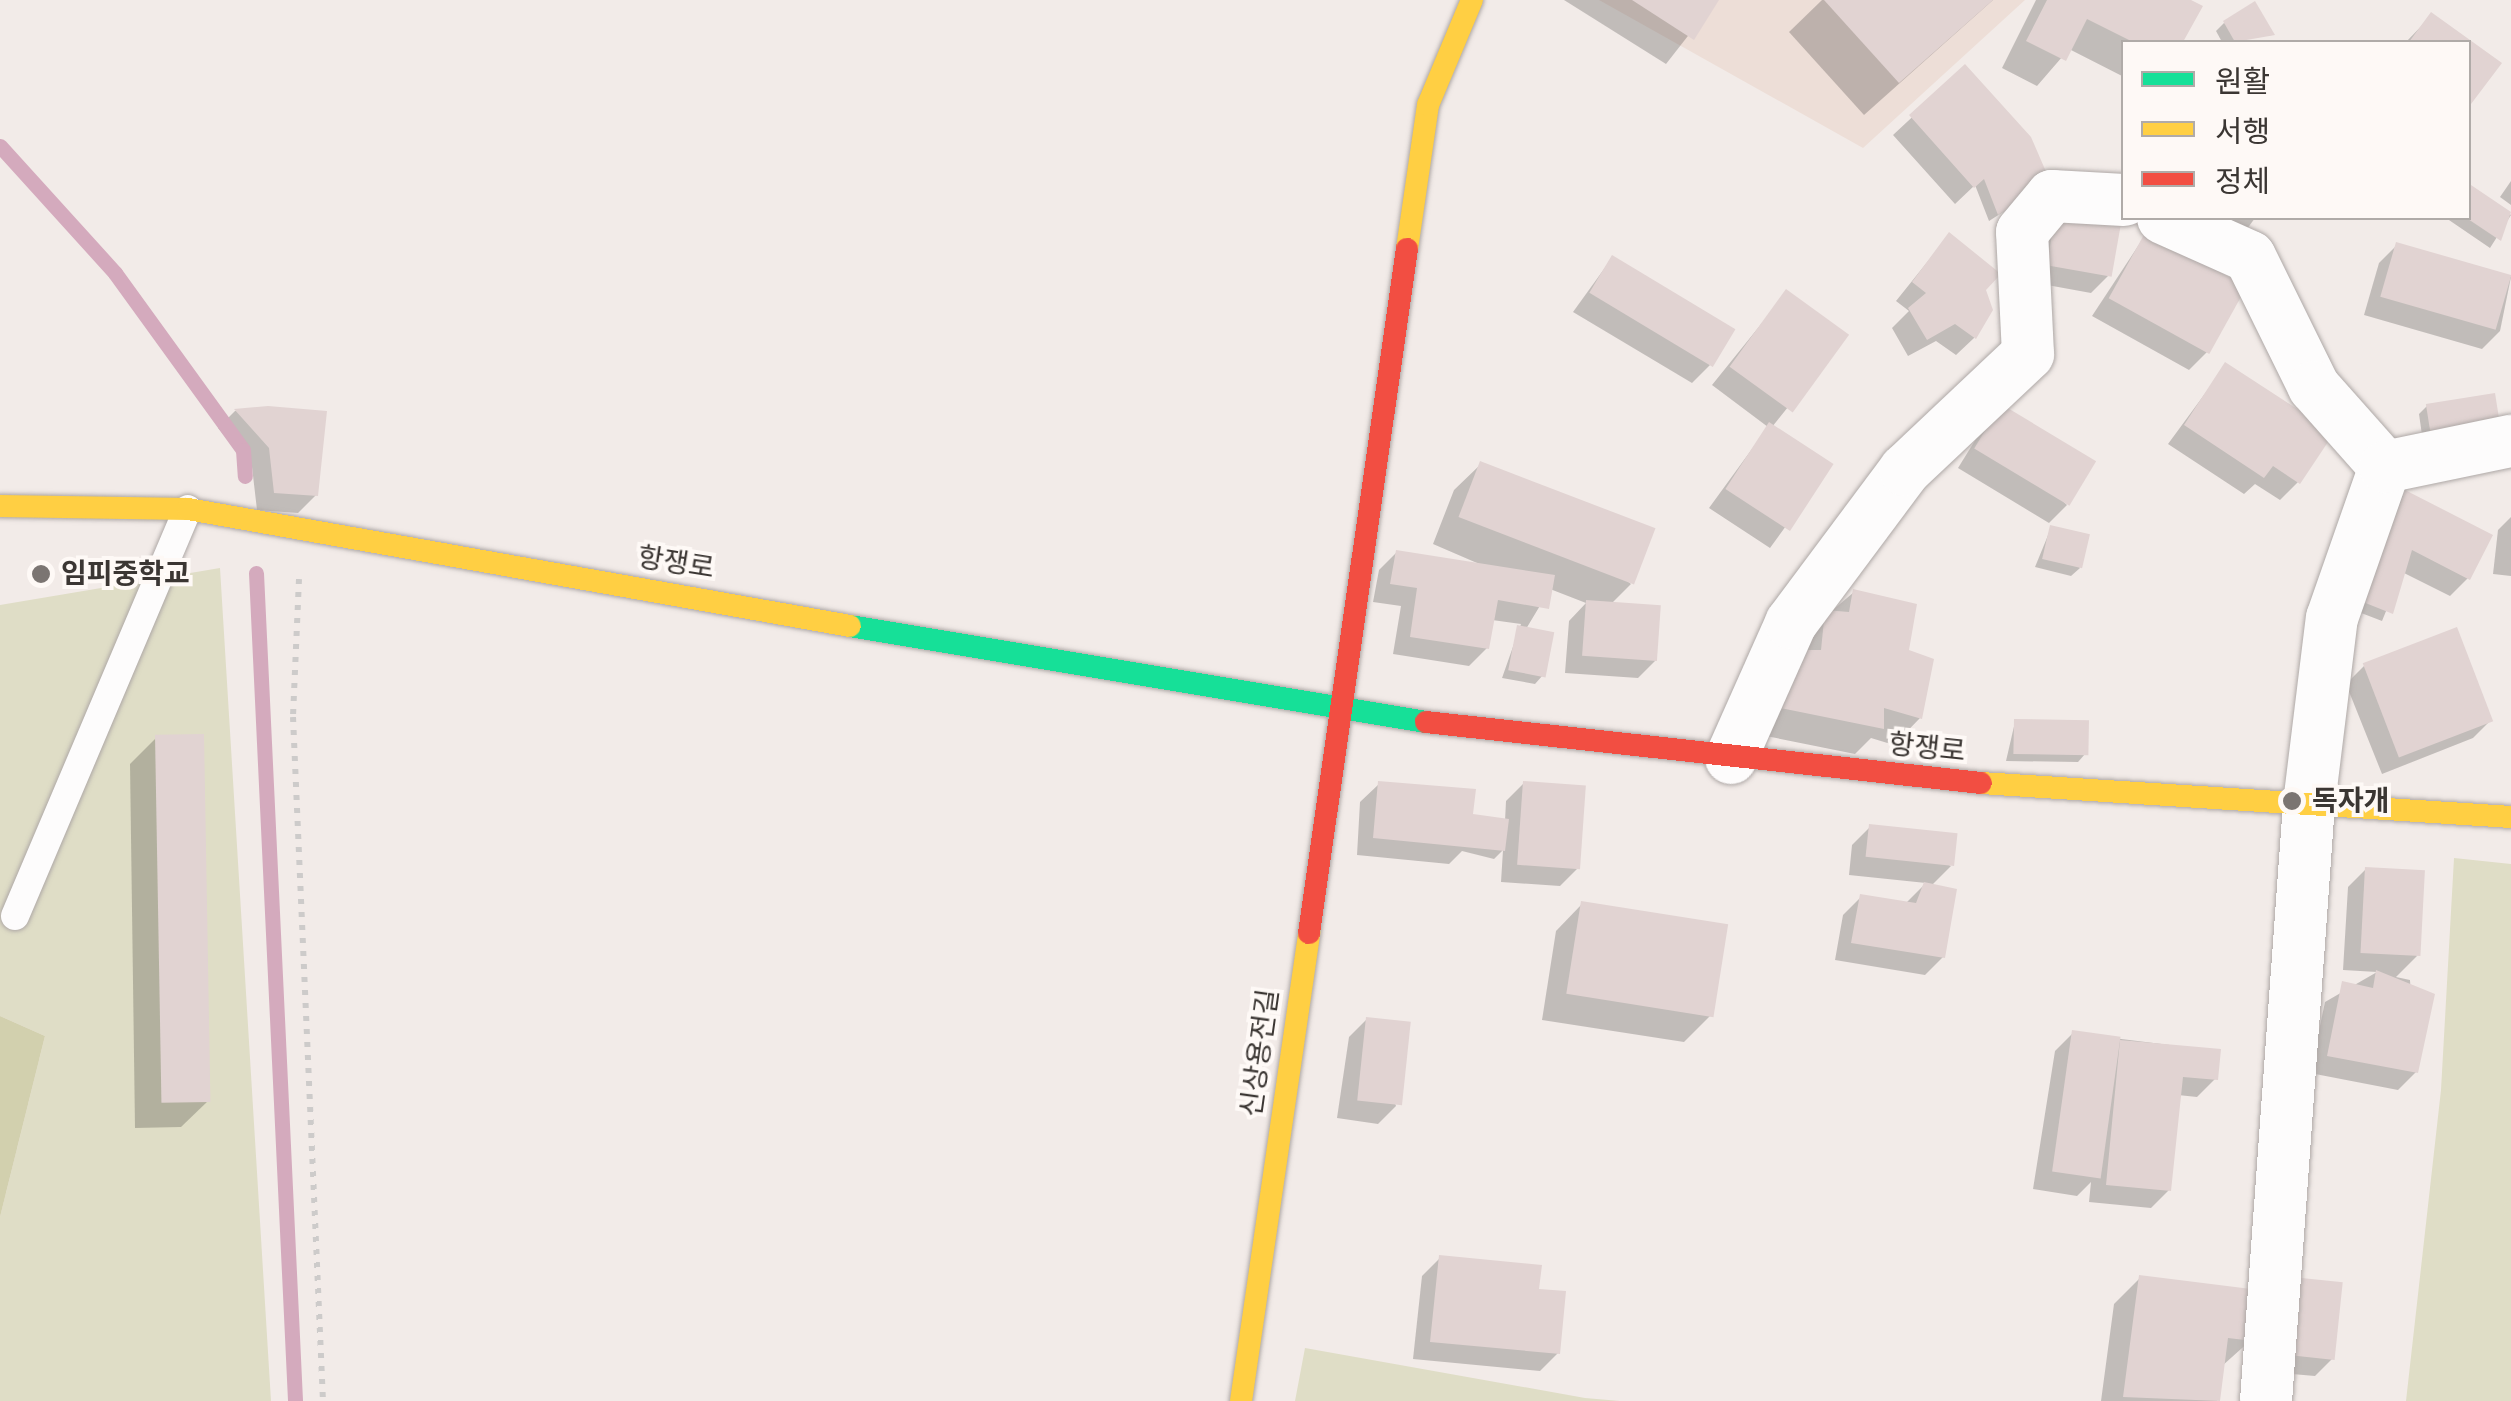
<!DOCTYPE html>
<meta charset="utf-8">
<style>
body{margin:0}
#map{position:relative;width:2511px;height:1401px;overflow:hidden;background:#f2ebe8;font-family:Raleway,"Noto Sans KR",sans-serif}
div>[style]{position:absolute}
.built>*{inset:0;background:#edded7}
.green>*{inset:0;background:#dfddc6}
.forest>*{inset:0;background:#d2d0ae}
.shadow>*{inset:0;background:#0003}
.stream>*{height:15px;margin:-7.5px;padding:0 7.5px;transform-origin:7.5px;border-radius:7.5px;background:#d4aabd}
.building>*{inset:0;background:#e1d3d2;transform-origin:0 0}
.path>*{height:6px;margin-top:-3px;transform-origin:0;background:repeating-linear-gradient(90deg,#cdcbca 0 5px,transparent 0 13px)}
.roads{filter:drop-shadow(0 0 2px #aea8a6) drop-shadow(0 0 2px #aea8a6)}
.lane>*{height:28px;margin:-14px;padding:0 14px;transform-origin:14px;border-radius:14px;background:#fdfcfc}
.street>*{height:52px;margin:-26px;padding:0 26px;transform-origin:26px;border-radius:26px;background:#fdfcfc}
.fast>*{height:22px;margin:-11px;padding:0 11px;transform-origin:11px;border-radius:11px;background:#16e098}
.slow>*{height:22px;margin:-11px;padding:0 11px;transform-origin:11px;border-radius:11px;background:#ffcf43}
.jam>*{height:22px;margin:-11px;padding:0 11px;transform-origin:11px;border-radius:11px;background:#f24e42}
.dots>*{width:28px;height:28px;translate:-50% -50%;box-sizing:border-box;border:5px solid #fef9f6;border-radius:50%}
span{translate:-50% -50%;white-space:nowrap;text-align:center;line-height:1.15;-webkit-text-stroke:8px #fef9f6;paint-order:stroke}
.street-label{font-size:28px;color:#3b3633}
.poi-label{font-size:28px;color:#3b3633;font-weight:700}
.left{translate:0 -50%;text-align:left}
.legend{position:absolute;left:2121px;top:40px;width:350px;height:180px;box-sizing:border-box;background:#fef9f6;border:2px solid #b0aba8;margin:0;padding:12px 18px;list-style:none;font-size:30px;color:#3b3633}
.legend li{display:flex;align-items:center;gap:20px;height:50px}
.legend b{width:50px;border:2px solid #b0aba8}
</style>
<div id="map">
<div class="built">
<div style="clip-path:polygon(1599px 0,2025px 0,1863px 148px)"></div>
</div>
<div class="green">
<div style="clip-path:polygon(220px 568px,271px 1401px,0 1401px,0 1217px,45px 1036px,0 1016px,0 605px)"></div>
<div style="clip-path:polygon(2454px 858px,2511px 864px,2511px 1401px,2406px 1401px,2441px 1090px)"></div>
<div style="clip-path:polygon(1305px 1348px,1585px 1398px,1620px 1401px,1295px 1401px)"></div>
</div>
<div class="forest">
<div style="clip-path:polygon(0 1016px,45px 1036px,0 1217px)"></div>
</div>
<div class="shadow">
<div style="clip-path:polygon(1564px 0,1716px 0,1666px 64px)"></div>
<div style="clip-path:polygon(1822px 0,1993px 0,1864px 115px,1789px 32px)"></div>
<div style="clip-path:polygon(2036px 0,2186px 0,2199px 7px,2181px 42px,2124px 42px,2124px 77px,2069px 49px,2037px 86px,2002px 68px)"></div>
<div style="clip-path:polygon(2431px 16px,2498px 63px,2468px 42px,2406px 42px)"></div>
<div style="clip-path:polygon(2224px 23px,2272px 35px,2222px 42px,2216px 31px)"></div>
<div style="clip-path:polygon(1965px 68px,2039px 189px,1989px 221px,1975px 185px,1955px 204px,1893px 135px)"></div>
<div style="clip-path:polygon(2511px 181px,2511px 205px,2500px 197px)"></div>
<div style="clip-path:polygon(2468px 186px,2511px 215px,2490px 248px,2446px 218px,2468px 218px)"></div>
<div style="clip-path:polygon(2057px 214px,2109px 275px,2091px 293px,2030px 282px)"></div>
<div style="clip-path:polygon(2191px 218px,2255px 218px,2247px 229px)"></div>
<div style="clip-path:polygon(2146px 234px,2207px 352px,2189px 370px,2092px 316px)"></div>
<div style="clip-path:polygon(1949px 235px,1983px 289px,1974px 338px,1956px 355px,1936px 341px,1908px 356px,1892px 328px,1909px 311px,1896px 301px)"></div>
<div style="clip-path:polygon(2397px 245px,2511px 277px,2500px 331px,2482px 349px,2364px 315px,2379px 263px)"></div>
<div style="clip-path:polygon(1612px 258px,1710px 365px,1692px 383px,1573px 312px)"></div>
<div style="clip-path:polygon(1787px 292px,1845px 336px,1772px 427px,1830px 465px,1770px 548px,1709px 508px,1768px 427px,1712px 385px)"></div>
<div style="clip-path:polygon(2226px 365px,2298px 482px,2280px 500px,2255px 484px,2244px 494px,2168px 444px)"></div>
<div style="clip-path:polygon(2493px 396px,2424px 449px,2419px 414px,2427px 406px)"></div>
<div style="clip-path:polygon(235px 411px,325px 413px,316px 495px,298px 513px,257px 510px,252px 467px,218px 428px)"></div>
<div style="clip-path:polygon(1984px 426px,2067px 505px,2049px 523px,1958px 468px)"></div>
<div style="clip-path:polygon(1481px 464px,1631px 584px,1611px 604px,1656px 660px,1638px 678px,1565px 673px,1569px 621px,1586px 603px,1550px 589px,1526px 629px,1543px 675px,1535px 684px,1502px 678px,1521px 624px,1492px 620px,1487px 648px,1469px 666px,1393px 654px,1401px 606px,1373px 602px,1379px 570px,1397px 552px,1484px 566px,1433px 544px,1454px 490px)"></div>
<div style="clip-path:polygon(2405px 493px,2468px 578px,2450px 596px,2402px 572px,2382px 621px,2356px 611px,2388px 511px)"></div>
<div style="clip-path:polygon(2511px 517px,2511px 576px,2493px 574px,2498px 530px)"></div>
<div style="clip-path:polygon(2051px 528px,2080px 568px,2071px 576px,2035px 567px)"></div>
<div style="clip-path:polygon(1854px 592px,1907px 652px,1920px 718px,1894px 745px,1871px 738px,1855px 754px,1751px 733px,1799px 639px)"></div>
<div style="clip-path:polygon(2364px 666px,2491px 720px,2473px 738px,2382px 774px,2346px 684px)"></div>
<div style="clip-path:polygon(2015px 722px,2086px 753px,2078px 762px,2006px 761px)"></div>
<div style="clip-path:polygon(156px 738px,208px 1101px,181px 1127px,135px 1128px,130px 764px)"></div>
<div style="clip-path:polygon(1524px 783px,1578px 868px,1560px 886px,1501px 882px,1503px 850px,1494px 859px,1462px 851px,1449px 864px,1357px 855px,1360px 802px,1379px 784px,1469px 822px,1505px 821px,1506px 801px)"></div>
<div style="clip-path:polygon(1870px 827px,1951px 866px,1931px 886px,1943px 957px,1925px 975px,1835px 960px,1843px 915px,1861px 897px,1905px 904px,1926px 883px,1849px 875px,1852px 845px)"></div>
<div style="clip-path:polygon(2366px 869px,2417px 956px,2396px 977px,2410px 980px,2416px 1072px,2398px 1090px,2310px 1073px,2325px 1002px,2377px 972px,2343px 970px,2348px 887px)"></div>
<div style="clip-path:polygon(1582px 904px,1711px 1015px,1684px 1042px,1542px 1020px,1556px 931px)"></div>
<div style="clip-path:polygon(1367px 1019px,1396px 1106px,1378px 1124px,1337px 1118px,1349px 1037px)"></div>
<div style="clip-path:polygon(2073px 1033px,2218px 1051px,2215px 1079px,2197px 1097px,2178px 1095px,2169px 1190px,2151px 1208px,2089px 1202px,2091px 1182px,2077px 1196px,2033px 1189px,2055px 1051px)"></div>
<div style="clip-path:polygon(1440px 1258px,1536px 1292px,1558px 1353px,1540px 1371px,1413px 1359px,1422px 1276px)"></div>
<div style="clip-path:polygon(2140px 1278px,2251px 1340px,2222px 1366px,2217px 1401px,2101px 1401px,2114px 1304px)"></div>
<div style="clip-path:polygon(2275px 1297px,2333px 1358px,2315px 1376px,2268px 1372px)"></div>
</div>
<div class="stream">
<div style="left:0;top:146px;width:171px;rotate:47.8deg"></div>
<div style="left:115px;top:273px;width:218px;rotate:54.1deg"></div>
<div style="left:243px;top:450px;width:26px;rotate:86deg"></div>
<div style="left:256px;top:573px;width:829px;rotate:87.3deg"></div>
</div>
<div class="building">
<div style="clip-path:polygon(1632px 0,1719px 0,1694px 40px)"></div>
<div style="clip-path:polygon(1824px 0,1993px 0,1899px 83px)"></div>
<div style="clip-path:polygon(2047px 0,2191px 0,2203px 6px,2183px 42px,2133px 42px,2087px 19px,2066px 61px,2026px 41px)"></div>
<div style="clip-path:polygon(2255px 1px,2275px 35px,2235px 42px,2223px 21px)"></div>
<div style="clip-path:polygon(2431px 12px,2502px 63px,2468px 108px,2468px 42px,2409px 42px)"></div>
<div style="clip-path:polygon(1965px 64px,2031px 137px,2050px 181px,1998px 215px,1984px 179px,1974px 188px,1909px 115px)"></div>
<div style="clip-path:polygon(2468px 183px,2511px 212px,2501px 241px,2468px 219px)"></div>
<div style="left:2056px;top:212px;width:66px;height:54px;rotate:10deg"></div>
<div style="left:2146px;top:231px;width:115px;height:77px;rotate:29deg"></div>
<div style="clip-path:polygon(1949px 232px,2001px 274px,1986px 290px,1993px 310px,1976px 339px,1955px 324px,1927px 340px,1908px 308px,1926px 293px,1912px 282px)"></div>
<div style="left:2396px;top:242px;width:120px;height:57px;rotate:16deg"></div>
<div style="left:1612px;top:255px;width:144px;height:44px;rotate:31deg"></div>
<div style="left:1786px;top:289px;width:78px;height:96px;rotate:36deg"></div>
<div style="clip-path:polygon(2225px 362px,2334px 433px,2300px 484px,2273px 466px,2264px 478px,2184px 425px)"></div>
<div style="left:2495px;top:393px;width:38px;height:70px;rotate:81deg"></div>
<div style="left:2001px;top:404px;width:111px;height:52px;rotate:31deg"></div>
<div style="clip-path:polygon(268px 406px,327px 411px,318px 496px,274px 493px,269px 448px,234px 409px)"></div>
<div style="left:1769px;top:422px;width:77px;height:80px;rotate:33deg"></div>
<div style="left:1480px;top:461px;width:188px;height:60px;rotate:21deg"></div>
<div style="clip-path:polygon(2405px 490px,2493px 535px,2470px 580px,2412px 550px,2393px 614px,2363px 602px)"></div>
<div style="left:2050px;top:525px;width:41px;height:35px;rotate:13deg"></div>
<div style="clip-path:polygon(1396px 550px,1555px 575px,1549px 609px,1498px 600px,1489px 649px,1410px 637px,1417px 588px,1390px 584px)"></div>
<div style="clip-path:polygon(1853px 589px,1917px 604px,1909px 650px,1934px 659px,1922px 719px,1884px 708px,1884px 729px,1776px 707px,1800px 650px,1821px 650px,1825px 610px,1849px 612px)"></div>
<div style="left:1586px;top:600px;width:75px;height:56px;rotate:4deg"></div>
<div style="left:1517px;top:625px;width:38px;height:46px;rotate:11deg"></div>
<div style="left:2457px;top:627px;width:101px;height:101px;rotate:69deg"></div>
<div style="left:2014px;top:719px;width:75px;height:35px;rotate:1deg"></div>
<div style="left:204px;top:734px;width:368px;height:49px;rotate:89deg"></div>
<div style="clip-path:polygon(1378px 781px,1476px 789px,1473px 814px,1509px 819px,1505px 851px,1373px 838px)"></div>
<div style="left:1523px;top:781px;width:63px;height:84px;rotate:4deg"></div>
<div style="left:1869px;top:824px;width:89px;height:33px;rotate:6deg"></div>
<div style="left:2365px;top:867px;width:60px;height:86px;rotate:3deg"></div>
<div style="clip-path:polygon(1924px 882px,1957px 889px,1945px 958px,1851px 943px,1860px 894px,1916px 903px)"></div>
<div style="left:1581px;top:901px;width:149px;height:94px;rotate:9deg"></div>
<div style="clip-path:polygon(2376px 970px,2435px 994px,2418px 1073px,2327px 1056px,2342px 981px,2373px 988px)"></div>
<div style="left:1366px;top:1017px;width:45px;height:84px;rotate:6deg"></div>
<div style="left:2072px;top:1030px;width:49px;height:143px;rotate:8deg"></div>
<div style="clip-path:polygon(2120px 1040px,2221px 1049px,2218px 1080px,2183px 1077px,2171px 1191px,2106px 1185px)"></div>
<div style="clip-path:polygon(1439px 1255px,1542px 1265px,1539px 1289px,1566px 1291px,1560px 1354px,1430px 1342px)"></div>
<div style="clip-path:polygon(2139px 1275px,2259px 1290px,2253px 1341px,2228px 1338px,2220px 1401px,2123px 1397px)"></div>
<div style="left:2292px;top:1277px;width:51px;height:78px;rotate:6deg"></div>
</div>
<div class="path">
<div style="left:299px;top:579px;width:138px;rotate:92.5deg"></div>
<div style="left:293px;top:717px;width:685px;rotate:87.49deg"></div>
</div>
<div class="roads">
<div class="lane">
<div style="left:15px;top:916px;width:442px;rotate:-67deg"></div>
</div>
<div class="street">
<div style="left:2163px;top:218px;width:95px;rotate:24.1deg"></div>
<div style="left:2250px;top:257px;width:145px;rotate:63.8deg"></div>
<div style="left:2314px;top:387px;width:107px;rotate:48.4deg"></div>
<div style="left:1731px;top:758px;width:148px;rotate:-66deg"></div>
<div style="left:1791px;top:623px;width:191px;rotate:-53.3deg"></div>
<div style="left:1905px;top:470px;width:169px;rotate:-43.3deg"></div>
<div style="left:2028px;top:354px;width:122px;rotate:-92.8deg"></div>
<div style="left:2022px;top:232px;width:47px;rotate:-50.2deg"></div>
<div style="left:2052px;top:196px;width:72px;rotate:3.2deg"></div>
<div style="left:2266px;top:1401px;width:599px;rotate:-85.88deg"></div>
<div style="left:2309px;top:804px;width:187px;rotate:-83deg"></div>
<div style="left:2332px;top:618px;width:160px;rotate:-70.7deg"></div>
<div style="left:2385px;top:467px;width:129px;rotate:-11.7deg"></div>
</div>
<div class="fast">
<div style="left:850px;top:626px;width:584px;rotate:9.46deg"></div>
</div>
<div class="slow">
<div style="left:1407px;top:249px;width:146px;rotate:-81.7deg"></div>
<div style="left:1428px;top:105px;width:114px;rotate:-67.3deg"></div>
<div style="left:0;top:506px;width:188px;rotate:0.9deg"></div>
<div style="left:188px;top:509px;width:672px;rotate:10.02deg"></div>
<div style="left:1981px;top:783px;width:531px;rotate:3.67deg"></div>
<div style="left:1241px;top:1401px;width:473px;rotate:-81.7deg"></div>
</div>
<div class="jam">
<div style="left:1426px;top:722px;width:558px;rotate:6.27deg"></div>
<div style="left:1309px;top:933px;width:691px;rotate:-81.85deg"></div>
</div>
</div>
<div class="dots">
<div style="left:41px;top:574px;background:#7b7572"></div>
<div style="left:2292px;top:801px;background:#7b7572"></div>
</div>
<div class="street-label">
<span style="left:676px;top:563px;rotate:9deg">항쟁로</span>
<span style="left:1927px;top:748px;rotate:6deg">항쟁로</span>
<span style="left:1260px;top:1053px;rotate:-82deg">신상용전길</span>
</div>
<div class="poi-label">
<span class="left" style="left:61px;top:574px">임피중학교</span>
<span class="left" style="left:2312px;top:801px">독자개</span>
</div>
<ul class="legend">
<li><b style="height:12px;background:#16e098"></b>원활</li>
<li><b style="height:12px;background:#ffcf43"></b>서행</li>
<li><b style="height:12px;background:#f24e42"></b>정체</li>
</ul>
</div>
